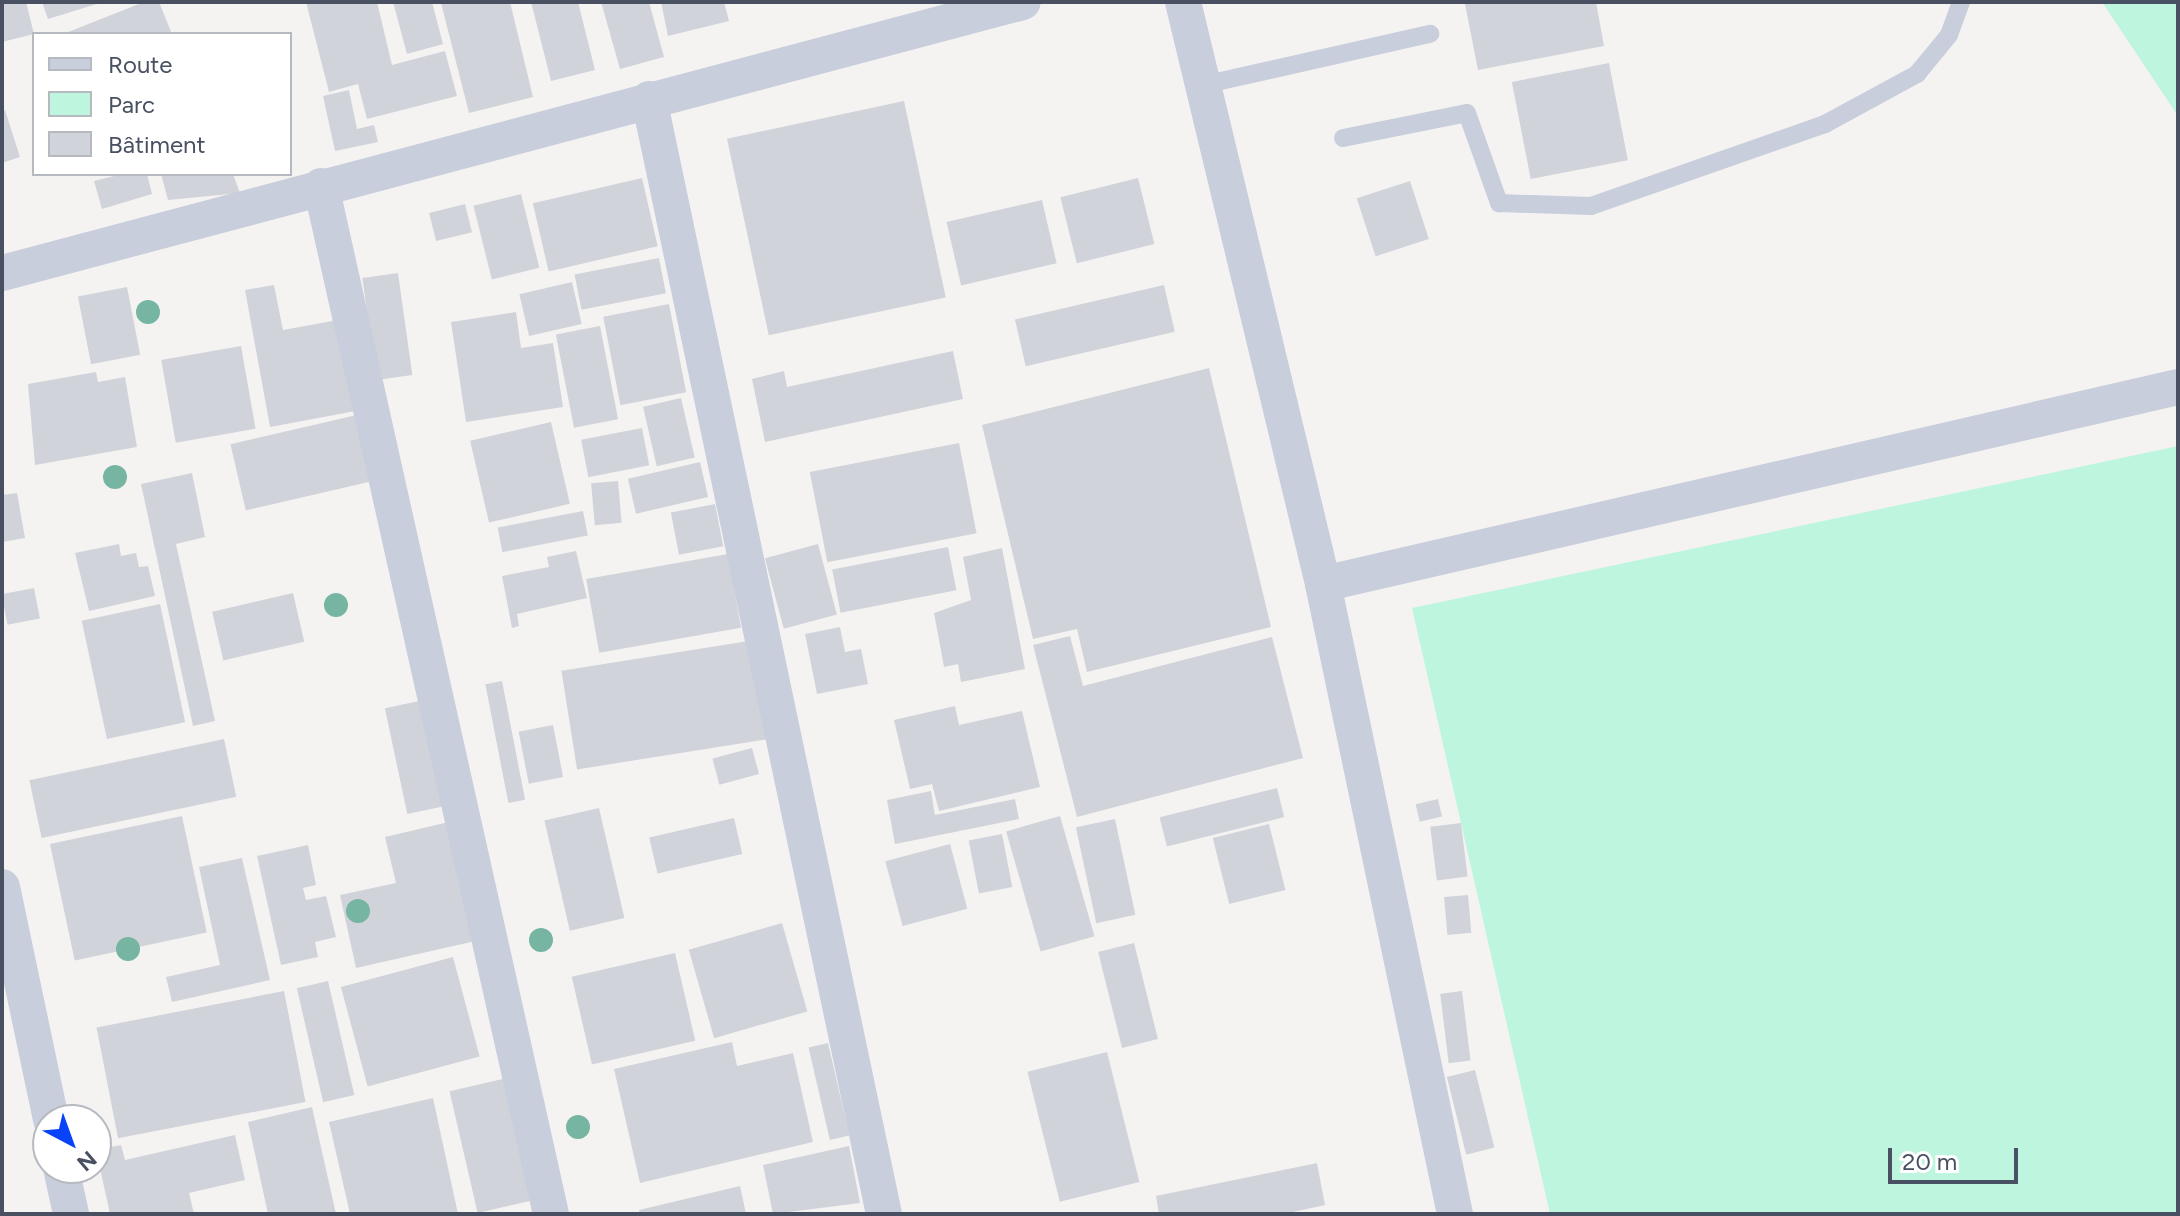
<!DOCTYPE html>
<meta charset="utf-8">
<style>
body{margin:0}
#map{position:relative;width:2180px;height:1216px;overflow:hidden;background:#f5f3f2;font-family:Figtree,sans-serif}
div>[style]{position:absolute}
.green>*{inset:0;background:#bef5de}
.building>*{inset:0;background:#d1d3da;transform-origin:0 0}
.lane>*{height:18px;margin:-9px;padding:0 9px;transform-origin:9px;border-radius:9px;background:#c8cedb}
.street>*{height:36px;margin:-18px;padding:0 18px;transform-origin:18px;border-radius:18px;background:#c8cedb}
.trees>*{width:24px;height:24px;margin:-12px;border-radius:50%;background:#76b5a1}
span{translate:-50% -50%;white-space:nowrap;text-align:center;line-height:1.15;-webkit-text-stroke:7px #fff;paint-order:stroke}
.frame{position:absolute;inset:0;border:4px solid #485062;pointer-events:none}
.legend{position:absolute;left:32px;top:32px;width:260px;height:144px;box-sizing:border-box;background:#fff;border:2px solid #b6b9c0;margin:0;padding:10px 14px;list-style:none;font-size:24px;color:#485062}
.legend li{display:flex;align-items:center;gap:16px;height:40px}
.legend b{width:40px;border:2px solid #b6b9c0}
.north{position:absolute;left:32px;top:1104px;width:80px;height:80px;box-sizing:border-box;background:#fff;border:2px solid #b6b9c0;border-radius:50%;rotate:139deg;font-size:22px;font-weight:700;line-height:32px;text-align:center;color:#485062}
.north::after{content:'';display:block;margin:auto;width:28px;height:36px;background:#0843f9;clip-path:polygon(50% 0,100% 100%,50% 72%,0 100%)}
.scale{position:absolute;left:1888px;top:1148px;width:130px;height:36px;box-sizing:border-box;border:4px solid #485062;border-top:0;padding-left:10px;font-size:24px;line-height:28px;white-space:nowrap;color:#485062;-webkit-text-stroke:6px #fff;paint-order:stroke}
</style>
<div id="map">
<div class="green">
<div style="clip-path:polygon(2102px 2px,2178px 2px,2178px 116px)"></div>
<div style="clip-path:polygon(2178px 446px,2178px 1214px,1550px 1214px,1412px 608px)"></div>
</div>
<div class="building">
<div style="clip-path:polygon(2px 2px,26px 2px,34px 34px,2px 42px)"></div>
<div style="clip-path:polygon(42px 2px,100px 2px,100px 3px,48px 19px)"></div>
<div style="clip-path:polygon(144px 2px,159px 2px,172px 34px,63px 34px)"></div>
<div style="clip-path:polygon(306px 2px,377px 2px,392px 65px,445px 51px,457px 96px,367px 119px,358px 84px,329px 92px)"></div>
<div style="clip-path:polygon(393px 2px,432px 2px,443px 44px,407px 54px)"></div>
<div style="clip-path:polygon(447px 2px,510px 2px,533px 97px,469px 113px,441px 3px)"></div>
<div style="clip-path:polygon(531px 2px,578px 2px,595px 70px,551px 81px)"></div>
<div style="clip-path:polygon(601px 2px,649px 2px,664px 57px,620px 69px)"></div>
<div style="clip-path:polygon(661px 2px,724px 2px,729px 21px,668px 36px)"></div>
<div style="clip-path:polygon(1596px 2px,1604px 46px,1478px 70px,1465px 4px)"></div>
<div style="left:1609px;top:63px;width:99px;height:99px;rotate:79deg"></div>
<div style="clip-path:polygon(349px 90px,357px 129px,374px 125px,378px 142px,335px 151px,323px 96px)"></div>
<div style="left:904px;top:101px;width:201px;height:181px;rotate:78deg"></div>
<div style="clip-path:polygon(5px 110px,20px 157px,2px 163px,2px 111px)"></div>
<div style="clip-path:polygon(122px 174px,147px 174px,152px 194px,102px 209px,94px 181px)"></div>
<div style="clip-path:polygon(161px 174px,233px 174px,240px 193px,168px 200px)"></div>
<div style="left:642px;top:178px;width:70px;height:112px;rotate:77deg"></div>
<div style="left:1138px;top:178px;width:68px;height:80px;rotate:76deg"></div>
<div style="left:1410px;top:181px;width:61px;height:56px;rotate:72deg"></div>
<div style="left:521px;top:194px;width:76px;height:49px;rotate:76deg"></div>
<div style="left:1042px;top:200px;width:65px;height:98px;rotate:77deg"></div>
<div style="left:465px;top:204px;width:29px;height:37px;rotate:76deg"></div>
<div style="left:659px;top:258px;width:36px;height:86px;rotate:79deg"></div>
<div style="left:398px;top:273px;width:103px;height:36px;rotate:82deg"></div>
<div style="left:572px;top:282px;width:43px;height:54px;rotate:77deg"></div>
<div style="clip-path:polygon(274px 285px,283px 330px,343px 319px,361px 410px,270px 427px,245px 290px)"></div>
<div style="left:1164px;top:285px;width:48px;height:153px;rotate:77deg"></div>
<div style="left:127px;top:287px;width:69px;height:50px;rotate:79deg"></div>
<div style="left:669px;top:304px;width:90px;height:67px;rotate:79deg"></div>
<div style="clip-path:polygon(516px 312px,521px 348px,553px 343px,563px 407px,466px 422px,451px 322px)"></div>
<div style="left:600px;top:326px;width:95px;height:45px;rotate:79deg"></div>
<div style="left:241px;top:346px;width:84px;height:81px;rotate:80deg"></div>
<div style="clip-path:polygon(953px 351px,963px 399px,765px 442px,752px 379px,784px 371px,787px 387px)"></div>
<div style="clip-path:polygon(1209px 368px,1271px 627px,1087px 672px,1077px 629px,1033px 639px,982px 425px)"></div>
<div style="clip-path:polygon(96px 372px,98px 382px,125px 377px,137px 447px,35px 465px,28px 384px)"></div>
<div style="left:681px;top:398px;width:61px;height:39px;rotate:77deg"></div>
<div style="left:361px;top:414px;width:68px;height:134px;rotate:77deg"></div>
<div style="left:551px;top:422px;width:84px;height:83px;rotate:77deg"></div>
<div style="left:642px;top:428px;width:38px;height:62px;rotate:79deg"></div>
<div style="left:959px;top:443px;width:92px;height:152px;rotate:79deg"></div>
<div style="left:700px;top:462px;width:36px;height:74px;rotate:77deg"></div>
<div style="clip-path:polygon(192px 473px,205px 537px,176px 544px,215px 721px,193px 726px,141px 484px)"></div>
<div style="left:618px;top:481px;width:42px;height:27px;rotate:85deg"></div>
<div style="clip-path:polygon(17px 493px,25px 538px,2px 542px,2px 495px)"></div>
<div style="left:715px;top:504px;width:43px;height:45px;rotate:79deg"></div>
<div style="left:583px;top:511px;width:25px;height:87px;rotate:79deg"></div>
<div style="clip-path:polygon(119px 544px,121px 556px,136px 553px,139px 567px,148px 566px,155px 596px,89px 611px,75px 553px)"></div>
<div style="left:818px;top:544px;width:73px;height:55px;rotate:75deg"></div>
<div style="left:948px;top:547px;width:44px;height:118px;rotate:79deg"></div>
<div style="clip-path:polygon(1002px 548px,1025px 669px,961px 682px,958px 664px,944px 667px,934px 613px,971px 600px,963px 557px)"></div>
<div style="clip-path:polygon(576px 551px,587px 598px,517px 614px,519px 626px,512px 628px,502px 576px,549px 567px,547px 557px)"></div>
<div style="left:728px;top:554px;width:75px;height:144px;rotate:80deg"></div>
<div style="left:34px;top:588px;width:31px;height:33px;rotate:79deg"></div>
<div style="left:293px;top:593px;width:50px;height:83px;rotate:77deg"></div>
<div style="left:160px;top:604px;width:121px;height:80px;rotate:78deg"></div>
<div style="clip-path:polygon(840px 627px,845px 652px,861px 649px,868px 684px,817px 694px,805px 634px)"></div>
<div style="clip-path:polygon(1070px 636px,1083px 686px,1272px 637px,1303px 758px,1077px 817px,1033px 645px)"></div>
<div style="left:755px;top:640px;width:100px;height:196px;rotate:81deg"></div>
<div style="left:502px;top:681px;width:121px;height:17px;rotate:79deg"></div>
<div style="left:424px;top:700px;width:108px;height:40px;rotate:78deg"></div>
<div style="clip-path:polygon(955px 706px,959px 725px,1022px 711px,1040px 787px,939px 811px,932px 784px,910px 789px,894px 720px)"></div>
<div style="left:553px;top:725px;width:53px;height:35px;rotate:79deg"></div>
<div style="left:224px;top:739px;width:59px;height:199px;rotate:78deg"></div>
<div style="left:752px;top:748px;width:27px;height:41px;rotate:75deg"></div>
<div style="left:1277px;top:788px;width:30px;height:121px;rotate:76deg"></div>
<div style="clip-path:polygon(931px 791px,935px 815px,1015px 799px,1019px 819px,895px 844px,887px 800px)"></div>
<div style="left:1438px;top:799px;width:18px;height:23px;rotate:77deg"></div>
<div style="left:599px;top:808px;width:113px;height:56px;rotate:77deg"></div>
<div style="left:182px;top:816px;width:119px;height:135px;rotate:78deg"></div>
<div style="left:1060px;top:816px;width:125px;height:56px;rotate:74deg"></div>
<div style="left:734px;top:818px;width:37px;height:87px;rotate:77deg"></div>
<div style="left:1115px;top:819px;width:98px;height:40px;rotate:78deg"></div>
<div style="clip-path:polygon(453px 821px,480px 940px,356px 968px,340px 895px,396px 883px,385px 837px)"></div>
<div style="left:1461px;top:823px;width:54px;height:31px;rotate:83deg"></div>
<div style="left:1269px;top:824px;width:68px;height:58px;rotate:76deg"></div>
<div style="left:1002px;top:834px;width:54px;height:34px;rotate:79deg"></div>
<div style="left:950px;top:844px;width:67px;height:67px;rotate:75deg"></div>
<div style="clip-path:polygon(308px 845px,316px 885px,303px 888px,306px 900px,326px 896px,336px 937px,315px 942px,318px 957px,281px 965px,257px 856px)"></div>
<div style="clip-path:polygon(242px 858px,270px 980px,172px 1002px,166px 977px,220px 965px,199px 867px)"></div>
<div style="left:1468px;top:895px;width:38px;height:24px;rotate:85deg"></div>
<div style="left:782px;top:923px;width:92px;height:97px;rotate:74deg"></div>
<div style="left:1134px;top:943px;width:99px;height:37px;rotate:76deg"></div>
<div style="left:675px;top:953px;width:90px;height:106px;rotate:77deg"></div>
<div style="left:453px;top:957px;width:103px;height:116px;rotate:75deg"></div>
<div style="left:328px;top:981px;width:117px;height:32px;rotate:77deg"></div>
<div style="left:284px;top:991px;width:113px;height:191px;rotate:79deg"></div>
<div style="left:1462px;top:991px;width:70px;height:22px;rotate:83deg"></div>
<div style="clip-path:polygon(732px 1042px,737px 1066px,793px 1053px,813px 1142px,640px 1183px,614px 1069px)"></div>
<div style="left:828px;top:1043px;width:95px;height:20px;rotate:77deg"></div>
<div style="left:1107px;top:1052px;width:134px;height:82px;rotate:76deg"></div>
<div style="left:1475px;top:1070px;width:80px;height:29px;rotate:76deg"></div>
<div style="left:507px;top:1078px;width:125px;height:59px;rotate:77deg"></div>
<div style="clip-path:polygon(433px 1098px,458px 1214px,350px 1214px,329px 1122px)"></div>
<div style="clip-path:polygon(312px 1107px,336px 1214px,268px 1214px,248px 1122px)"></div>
<div style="clip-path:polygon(235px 1135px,245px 1180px,189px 1193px,194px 1214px,110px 1214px,96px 1150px,121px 1145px,125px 1160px)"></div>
<div style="clip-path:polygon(849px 1146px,860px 1203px,773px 1214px,763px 1165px)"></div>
<div style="clip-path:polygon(1317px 1163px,1325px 1205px,1284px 1214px,1159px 1214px,1156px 1196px)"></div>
<div style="clip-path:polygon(740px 1186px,746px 1214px,640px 1214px,639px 1210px)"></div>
</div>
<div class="lane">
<div style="left:1203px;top:85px;width:233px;rotate:-12.7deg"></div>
<div style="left:1343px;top:138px;width:126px;rotate:-11.4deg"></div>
<div style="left:1467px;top:113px;width:96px;rotate:70.4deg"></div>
<div style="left:1499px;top:203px;width:92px;rotate:1.9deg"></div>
<div style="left:1591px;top:206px;width:248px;rotate:-19.3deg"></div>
<div style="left:1825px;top:124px;width:105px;rotate:-28.5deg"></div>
<div style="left:1917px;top:74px;width:50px;rotate:-50.6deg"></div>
<div style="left:1949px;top:35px;width:35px;rotate:-70deg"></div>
</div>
<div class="street">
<div style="left:1183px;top:2px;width:599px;rotate:76.47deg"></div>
<div style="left:1323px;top:584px;width:644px;rotate:78.17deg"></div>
<div style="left:649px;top:99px;width:1139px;rotate:78.1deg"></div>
<div style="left:321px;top:186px;width:1053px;rotate:77.39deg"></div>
<div style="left:2px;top:273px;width:1056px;rotate:-14.87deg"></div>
<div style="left:1323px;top:584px;width:877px;rotate:-12.98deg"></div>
<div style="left:2px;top:887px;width:238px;rotate:78.1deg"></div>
<div style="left:61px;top:1168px;width:47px;rotate:77.7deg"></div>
</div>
<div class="trees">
<div style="left:148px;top:312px"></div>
<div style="left:115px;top:477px"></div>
<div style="left:336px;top:605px"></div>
<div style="left:358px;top:911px"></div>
<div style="left:541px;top:940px"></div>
<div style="left:128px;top:949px"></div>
<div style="left:578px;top:1127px"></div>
</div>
<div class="frame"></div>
<ul class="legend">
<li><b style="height:10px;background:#c8cedb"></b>Route</li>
<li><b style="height:22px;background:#bef5de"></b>Parc</li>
<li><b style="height:22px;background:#d1d3da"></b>Bâtiment</li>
</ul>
<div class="north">N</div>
<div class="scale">20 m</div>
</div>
